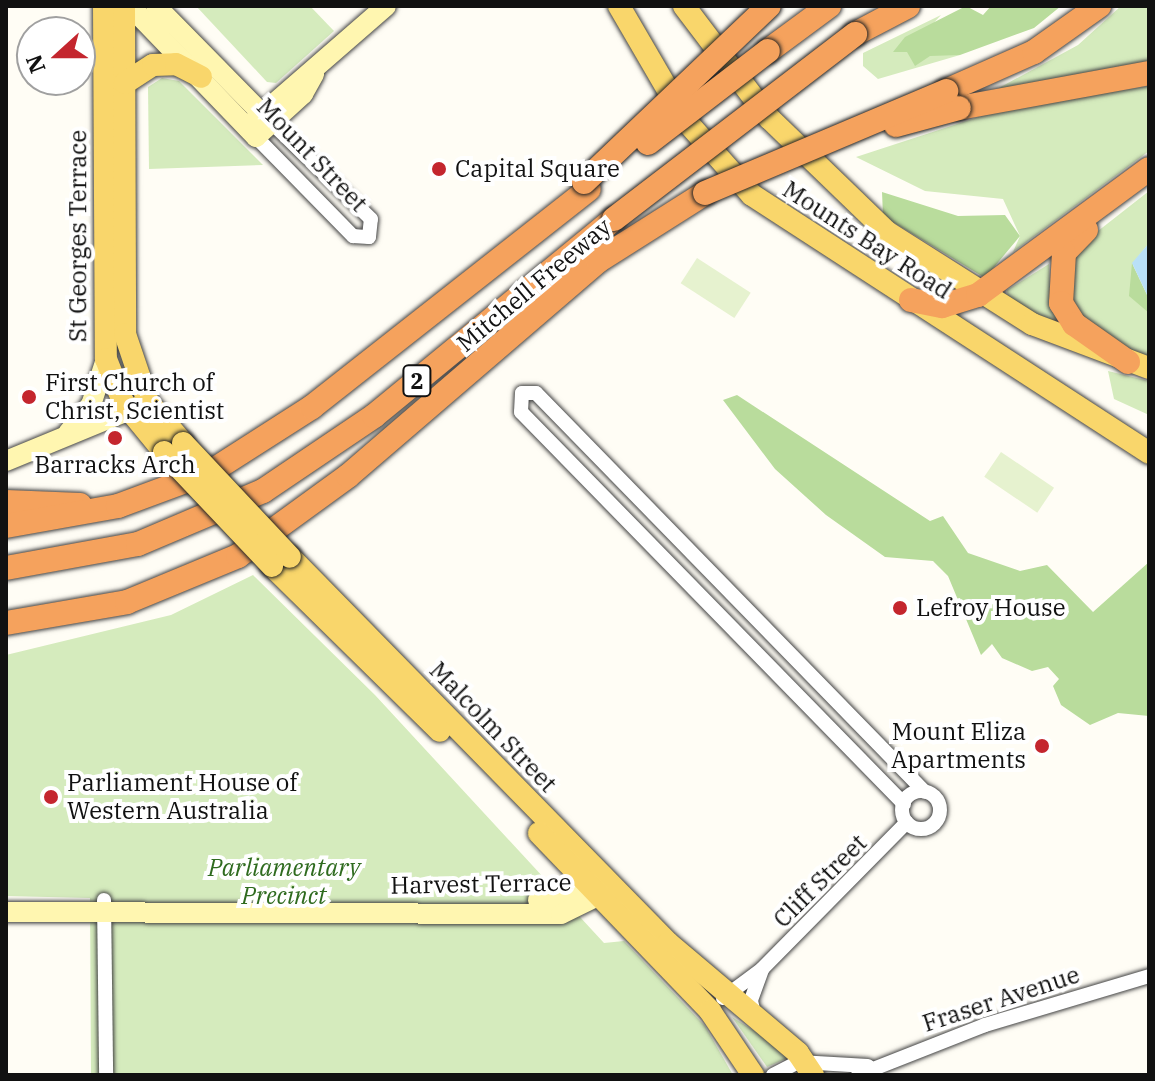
<!DOCTYPE html>
<style>
body{margin:0}
#map{position:relative;width:1155px;height:1081px;overflow:hidden;background:#fffdf5;font-family:"IBM Plex Serif",serif}
div>[style]{position:absolute}
.green>*{inset:0;background:#d5ebbd}
.forest>*{inset:0;background:#b9dc9c}
.pitch>*{inset:0;background:#e6f2cf;transform-origin:0 0}
.water>*{inset:0;background:#b9e0f7}
.roads{filter:drop-shadow(0 0 2px #444) drop-shadow(0 0 2px #444)}
.street>*{height:14px;margin:-7px;padding:0 7px;transform-origin:7px;border-radius:7px;background:#fff}
.street>.ring{margin:-7px;padding:0;box-sizing:content-box;background:none;border:14px solid #fff;border-radius:50%}
.secondary>*{height:20px;margin:-10px;padding:0 10px;transform-origin:10px;border-radius:10px;background:#fff6b0}
.primary>*{height:22px;margin:-11px;padding:0 11px;transform-origin:11px;border-radius:11px;background:#f9d66b}
.highway>*{height:24px;margin:-12px;padding:0 12px;transform-origin:12px;border-radius:12px;background:#f5a25d}
.bridges{filter:drop-shadow(0 0 2px #222) drop-shadow(0 0 2px #222)}
.primary-bridge>*{height:22px;margin:-11px;padding:0 11px;transform-origin:11px;border-radius:11px;background:#f9d66b}
.highway-bridge>*{height:24px;margin:-12px;padding:0 12px;transform-origin:12px;border-radius:12px;background:#f5a25d}
.dots>*{width:22px;height:22px;translate:-50% -50%;box-sizing:border-box;border:4px solid #fff;border-radius:50%}
span{translate:-50% -50%;white-space:nowrap;text-align:center;line-height:1.15;-webkit-text-stroke:8px #fff;paint-order:stroke}
.shield-label span{padding:2px 6px;background:#fff;border:2px solid;border-radius:6px;-webkit-text-stroke-width:0}
.shield-label{font-size:22px;color:#111;font-weight:700}
.street-label{font-size:24px;color:#111}
.poi-label{font-size:24px;color:#111}
.left{translate:0 -50%;text-align:left}
.right{translate:-100% -50%;text-align:right}
.park-label{font-size:24px;color:#2f6b1f;font-style:italic}
.frame{position:absolute;inset:0;border:8px solid #111;pointer-events:none}
.north{position:absolute;left:16px;top:16px;width:80px;height:80px;box-sizing:border-box;background:#fff;border:2px solid #a0a0a0;border-radius:50%;rotate:249deg;font-size:22px;font-weight:700;line-height:32px;text-align:center;color:#111}
.north::after{content:'';display:block;margin:auto;width:28px;height:36px;background:#c4262e;clip-path:polygon(50% 0,100% 100%,50% 72%,0 100%)}
</style>
<div id="map">
<div class="green">
<div style="clip-path:polygon(196px 6px,310px 6px,334px 31px,276px 83px,267px 82px)"></div>
<div style="clip-path:polygon(1121px 6px,1149px 6px,1149px 66px,984px 96px,1078px 45px)"></div>
<div style="clip-path:polygon(941px 15px,907px 52px,960px 55px,878px 79px,863px 66px,863px 53px)"></div>
<div style="clip-path:polygon(162px 78px,179px 81px,263px 165px,149px 169px,148px 87px)"></div>
<div style="clip-path:polygon(1149px 86px,1149px 151px,1013px 252px,1020px 236px,1003px 199px,925px 191px,856px 157px,1003px 109px)"></div>
<div style="clip-path:polygon(1149px 191px,1149px 243px,1133px 263px,1131px 281px,1149px 313px,1149px 360px,1092px 331px,1068px 296px,1071px 260px,1084px 242px)"></div>
<div style="clip-path:polygon(1049px 264px,1050px 288px,1080px 337px,1008px 302px,1007px 290px)"></div>
<div style="clip-path:polygon(1108px 371px,1149px 381px,1149px 415px,1114px 399px)"></div>
<div style="clip-path:polygon(253px 575px,375px 695px,604px 943px,624px 941px,705px 1026px,733px 1075px,91px 1075px,90px 898px,6px 896px,6px 655px,171px 615px)"></div>
<div style="clip-path:polygon(732px 1017px,777px 1045px,790px 1057px,767px 1067px)"></div>
</div>
<div class="forest">
<div style="clip-path:polygon(966px 6px,983px 15px,991px 6px,1061px 6px,1034px 28px,960px 55px,930px 56px,915px 66px,907px 52px,893px 52px,905px 37px)"></div>
<div style="clip-path:polygon(882px 192px,958px 216px,1005px 215px,1020px 236px,985px 278px,883px 216px)"></div>
<div style="clip-path:polygon(1132px 263px,1149px 299px,1149px 313px,1129px 296px)"></div>
<div style="clip-path:polygon(737px 395px,930px 521px,943px 516px,968px 553px,1020px 571px,1047px 565px,1093px 612px,1149px 562px,1149px 716px,1118px 713px,1090px 725px,1061px 705px,1053px 686px,1059px 679px,1048px 667px,1032px 671px,1002px 658px,992px 644px,981px 655px,948px 576px,933px 561px,885px 557px,826px 515px,775px 469px,723px 400px)"></div>
</div>
<div class="pitch">
<div style="left:697px;top:258px;width:64px;height:30px;rotate:33deg"></div>
<div style="left:1001px;top:452px;width:64px;height:30px;rotate:34deg"></div>
</div>
<div class="water">
<div style="clip-path:polygon(1149px 243px,1149px 299px,1132px 263px)"></div>
</div>
<div class="roads">
<div class="street">
<div style="left:256px;top:137px;width:139px;rotate:45.6deg"></div>
<div style="left:353px;top:236px;width:16px;rotate:4deg"></div>
<div style="left:369px;top:237px;width:18px;rotate:-84deg"></div>
<div style="left:371px;top:219px;width:138px;rotate:-135.9deg"></div>
<div class="ring" style="left:902px;top:791px;width:24px;height:24px"></div>
<div style="left:904px;top:804px;width:548px;rotate:-134.33deg"></div>
<div style="left:521px;top:412px;width:19px;rotate:-87deg"></div>
<div style="left:522px;top:393px;width:14px"></div>
<div style="left:536px;top:393px;width:557px;rotate:45.73deg"></div>
<div style="left:104px;top:900px;width:175px;rotate:89.3deg"></div>
<div style="left:723px;top:998px;width:49px;rotate:-36.6deg"></div>
<div style="left:762px;top:969px;width:206px;rotate:-45.4deg"></div>
<div style="left:755px;top:1018px;width:18px;rotate:-103deg"></div>
<div style="left:751px;top:1000px;width:33px;rotate:-70deg"></div>
<div style="left:773px;top:1075px;width:29px;rotate:-27deg"></div>
<div style="left:799px;top:1062px;width:69px;rotate:3.3deg"></div>
<div style="left:858px;top:1075px;width:136px;rotate:-21.5deg"></div>
<div style="left:985px;top:1025px;width:171px;rotate:-16.6deg"></div>
</div>
<div class="secondary">
<div style="left:130px;top:6px;width:182px;rotate:46.1deg"></div>
<div style="left:256px;top:137px;width:64px;rotate:-42.5deg"></div>
<div style="left:303px;top:94px;width:23px;rotate:-61deg"></div>
<div style="left:156px;top:6px;width:164px;rotate:45.5deg"></div>
<div style="left:247px;top:127px;width:184px;rotate:-41deg"></div>
<div style="left:68px;top:433px;width:36px;rotate:-51deg"></div>
<div style="left:91px;top:405px;width:48px;rotate:-71.9deg"></div>
<div style="left:6px;top:461px;width:149px;rotate:-22.4deg"></div>
<div style="left:538px;top:900px;width:30px;rotate:-4deg"></div>
<div style="left:568px;top:898px;width:41px;rotate:-32.2deg"></div>
<div style="left:6px;top:912px;width:555px;rotate:0.21deg"></div>
<div style="left:561px;top:914px;width:59px;rotate:-26.1deg"></div>
</div>
<div class="primary">
<div style="left:104px;top:6px;width:353px;rotate:89.7deg"></div>
<div style="left:106px;top:359px;width:46px;rotate:68.4deg"></div>
<div style="left:123px;top:402px;width:65px;rotate:50.6deg"></div>
<div style="left:124px;top:6px;width:328px;rotate:89.8deg"></div>
<div style="left:125px;top:334px;width:72px;rotate:71.3deg"></div>
<div style="left:148px;top:402px;width:54px;rotate:49.5deg"></div>
<div style="left:619px;top:6px;width:133px;rotate:59.8deg"></div>
<div style="left:686px;top:121px;width:99px;rotate:48.3deg"></div>
<div style="left:752px;top:195px;width:473px;rotate:33deg"></div>
<div style="left:684px;top:6px;width:141px;rotate:52.8deg"></div>
<div style="left:769px;top:118px;width:164px;rotate:44deg"></div>
<div style="left:887px;top:232px;width:172px;rotate:32.4deg"></div>
<div style="left:1032px;top:324px;width:125px;rotate:20.6deg"></div>
<div style="left:125px;top:83px;width:33px;rotate:-33deg"></div>
<div style="left:153px;top:65px;width:23px;rotate:-2deg"></div>
<div style="left:176px;top:64px;width:28px;rotate:27deg"></div>
<div style="left:290px;top:557px;width:540px;rotate:45.6deg"></div>
<div style="left:668px;top:943px;width:170px;rotate:40.2deg"></div>
<div style="left:798px;top:1053px;width:27px;rotate:56deg"></div>
<div style="left:272px;top:566px;width:235px;rotate:44.5deg"></div>
<div style="left:539px;top:833px;width:247px;rotate:46.1deg"></div>
<div style="left:710px;top:1011px;width:77px;rotate:56.1deg"></div>
</div>
<div class="highway">
<div style="left:855px;top:34px;width:60px;rotate:-27.8deg"></div>
<div style="left:768px;top:51px;width:76px;rotate:-36.4deg"></div>
<div style="left:946px;top:91px;width:96px;rotate:-23.9deg"></div>
<div style="left:1034px;top:52px;width:80px;rotate:-35.3deg"></div>
<div style="left:959px;top:108px;width:193px;rotate:-10.4deg"></div>
<div style="left:1086px;top:230px;width:32px;rotate:134deg"></div>
<div style="left:1064px;top:253px;width:50px;rotate:93.4deg"></div>
<div style="left:1061px;top:303px;width:25px;rotate:58deg"></div>
<div style="left:1074px;top:324px;width:66px;rotate:35.1deg"></div>
<div style="left:911px;top:300px;width:32px;rotate:11deg"></div>
<div style="left:942px;top:306px;width:38px;rotate:-17deg"></div>
<div style="left:978px;top:295px;width:212px;rotate:-36.4deg"></div>
<div style="left:6px;top:502px;width:74px;rotate:2.3deg"></div>
<div style="left:6px;top:526px;width:114px;rotate:-10.1deg"></div>
<div style="left:118px;top:506px;width:100px;rotate:-20.4deg"></div>
<div style="left:212px;top:471px;width:119px;rotate:-32.6deg"></div>
<div style="left:312px;top:407px;width:352px;rotate:-38.2deg"></div>
<div style="left:6px;top:568px;width:134px;rotate:-10.3deg"></div>
<div style="left:138px;top:544px;width:136px;rotate:-23deg"></div>
<div style="left:263px;top:491px;width:134px;rotate:-34deg"></div>
<div style="left:374px;top:416px;width:310px;rotate:-39.4deg"></div>
<div style="left:6px;top:623px;width:123px;rotate:-9.8deg"></div>
<div style="left:127px;top:602px;width:120px;rotate:-22.5deg"></div>
<div style="left:238px;top:556px;width:136px;rotate:-36deg"></div>
<div style="left:348px;top:476px;width:330px;rotate:-40.7deg"></div>
<div style="left:598px;top:261px;width:127px;rotate:-32.4deg"></div>
</div>
</div>
<div class="bridges">
<div class="primary-bridge">
<div style="left:183px;top:443px;width:156px;rotate:46.8deg"></div>
<div style="left:164px;top:452px;width:157px;rotate:46.5deg"></div>
</div>
<div class="highway-bridge">
<div style="left:896px;top:125px;width:65px;rotate:-15.1deg"></div>
<div style="left:648px;top:143px;width:151px;rotate:-37.5deg"></div>
<div style="left:584px;top:182px;width:255px;rotate:-43.6deg"></div>
<div style="left:705px;top:193px;width:262px;rotate:-22.9deg"></div>
<div style="left:614px;top:219px;width:304px;rotate:-37.5deg"></div>
</div>
</div>
<div class="dots">
<div style="left:439px;top:169px;background:#c4262e"></div>
<div style="left:29px;top:397px;background:#c4262e"></div>
<div style="left:115px;top:438px;background:#c4262e"></div>
<div style="left:900px;top:608px;background:#c4262e"></div>
<div style="left:1042px;top:746px;background:#c4262e"></div>
<div style="left:51px;top:797px;background:#c4262e"></div>
</div>
<div class="shield-label">
<span style="left:417px;top:381px">2</span>
</div>
<div class="street-label">
<span style="left:312px;top:155px;rotate:46deg">Mount Street</span>
<span style="left:78px;top:236px;rotate:-90deg">St Georges Terrace</span>
<span style="left:867px;top:240px;rotate:33deg">Mounts Bay Road</span>
<span style="left:534px;top:285px;rotate:-40deg">Mitchell Freeway</span>
<span style="left:493px;top:727px;rotate:46deg">Malcolm Street</span>
<span style="left:820px;top:881px;rotate:-45deg">Cliff Street</span>
<span style="left:481px;top:884px;rotate:-1deg">Harvest Terrace</span>
<span style="left:1001px;top:999px;rotate:-18deg">Fraser Avenue</span>
</div>
<div class="poi-label">
<span class="left" style="left:455px;top:169px">Capital Square</span>
<span class="left" style="left:45px;top:397px">First Church of<br>Christ, Scientist</span>
<span style="left:115px;top:465px">Barracks Arch</span>
<span class="left" style="left:916px;top:608px">Lefroy House</span>
<span class="right" style="left:1026px;top:746px">Mount Eliza<br>Apartments</span>
<span class="left" style="left:67px;top:797px">Parliament House of<br>Western Australia</span>
</div>
<div class="park-label">
<span style="left:284px;top:882px">Parliamentary<br>Precinct</span>
</div>
<div class="frame"></div>
<div class="north">N</div>
</div>
